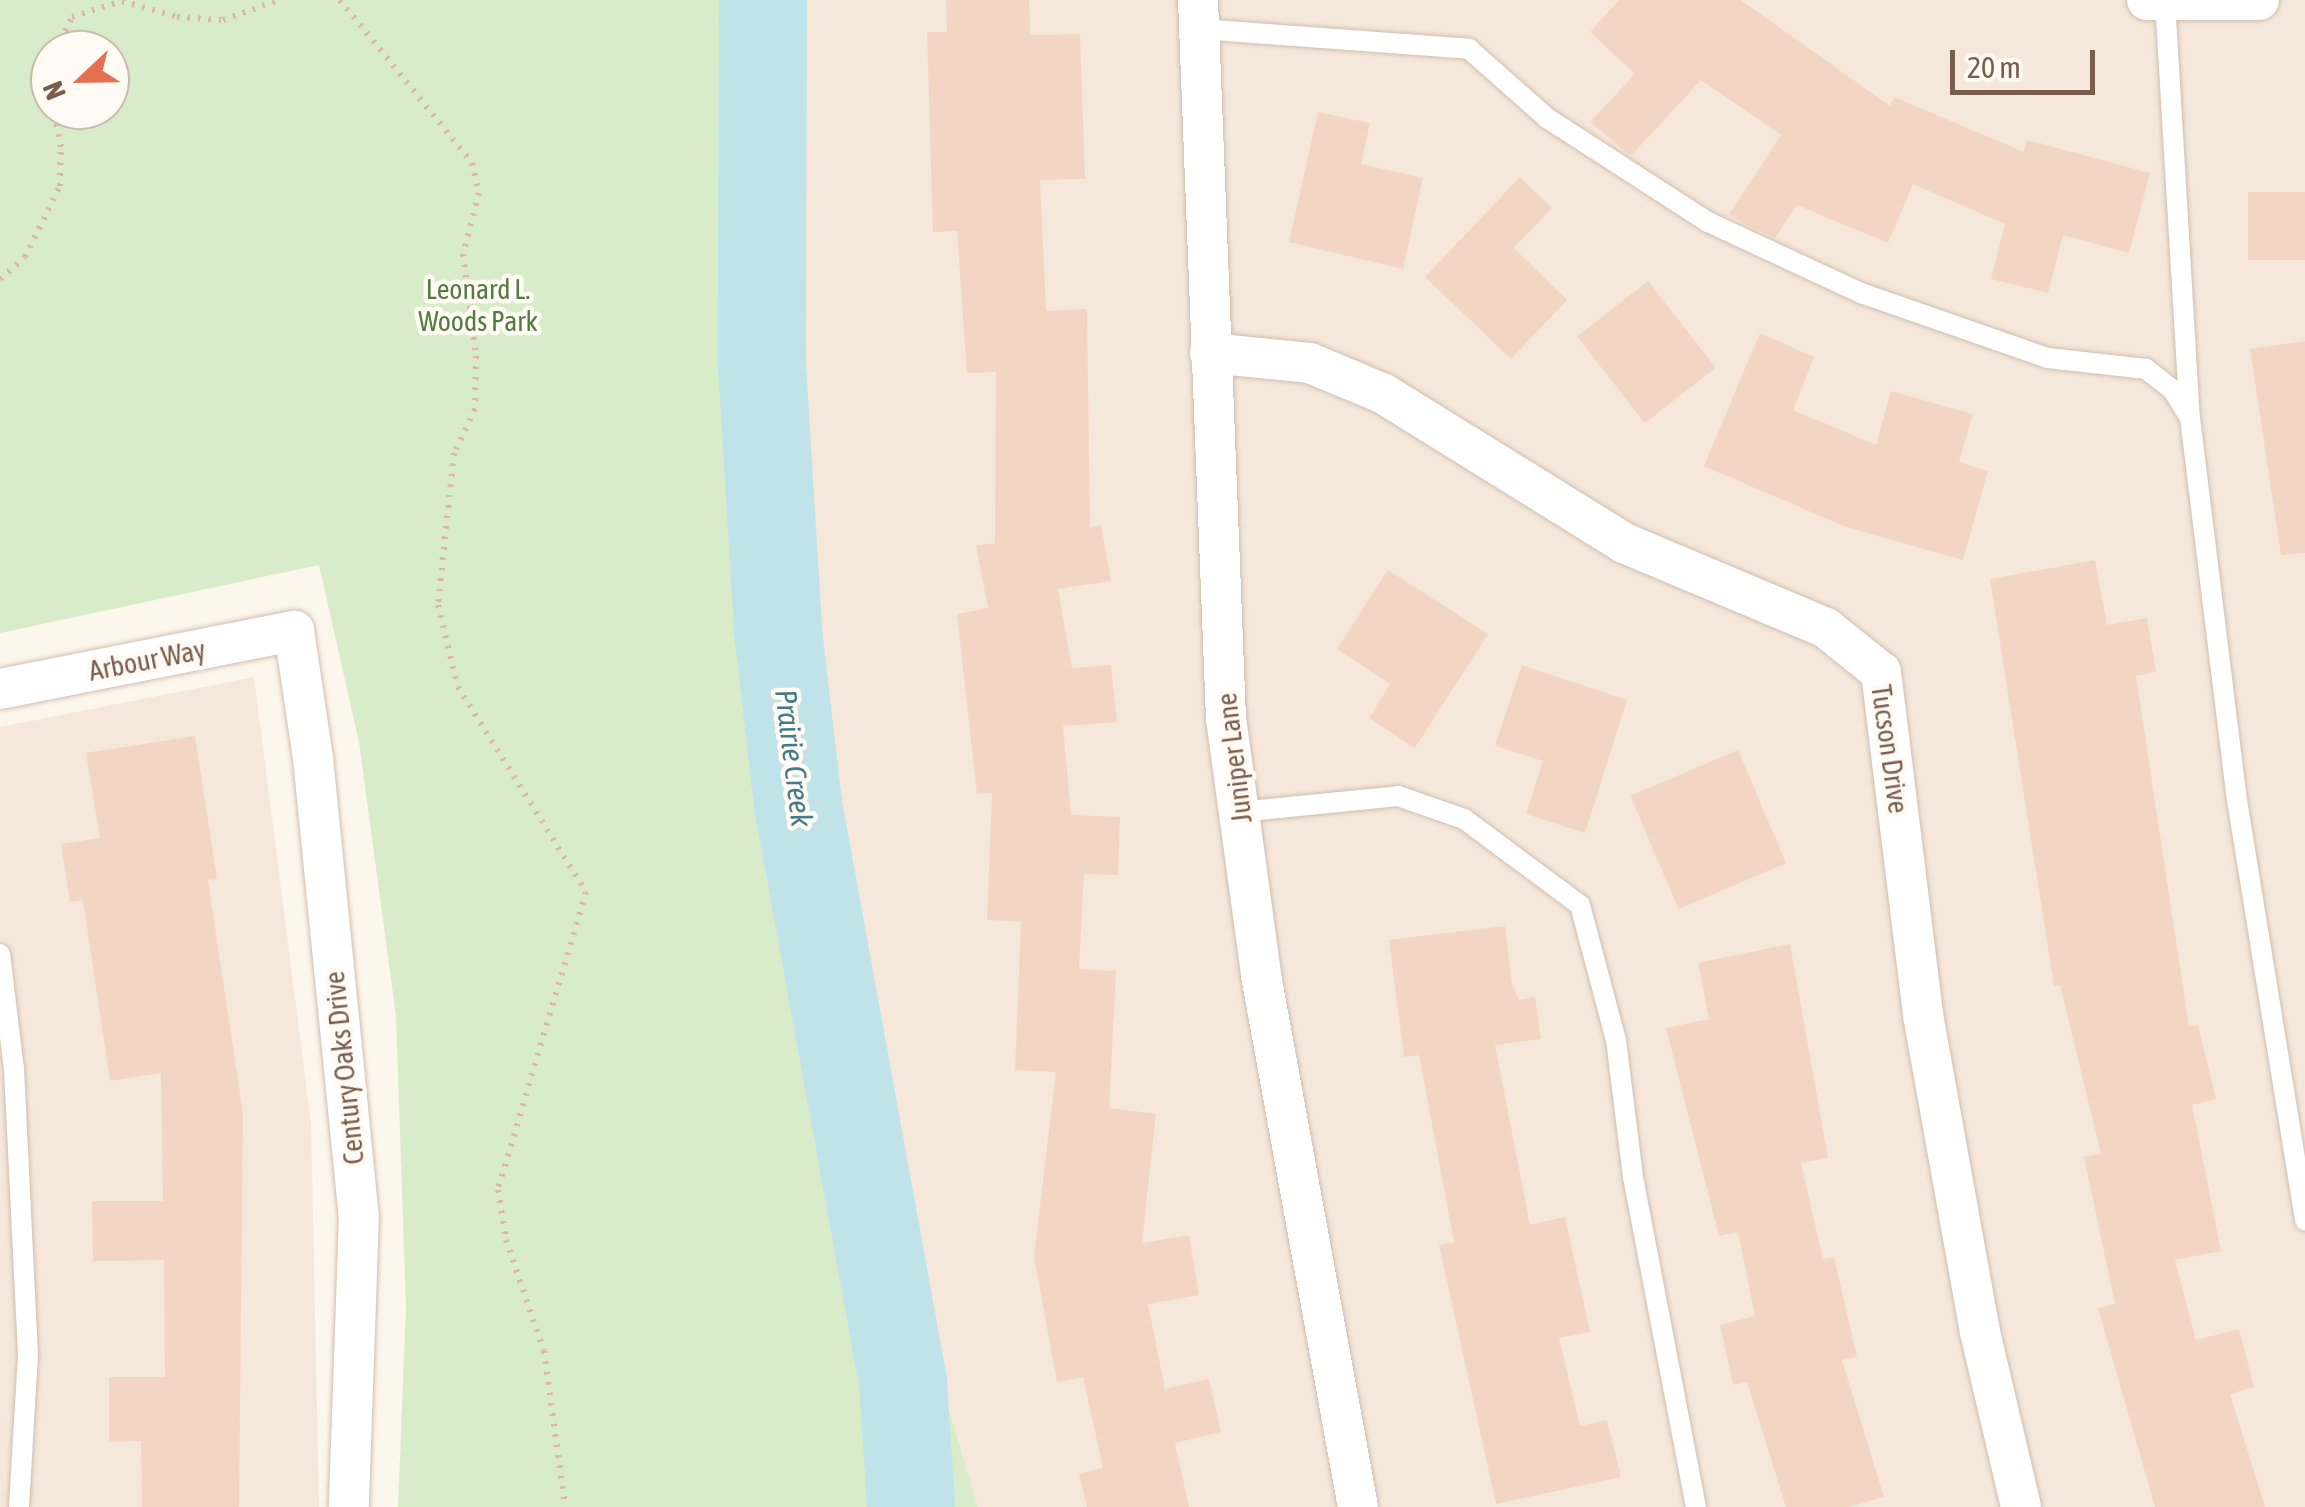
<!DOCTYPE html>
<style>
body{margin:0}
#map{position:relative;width:2305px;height:1507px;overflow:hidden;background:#fdf6ec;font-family:"Asap Condensed",sans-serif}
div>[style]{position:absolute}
.residential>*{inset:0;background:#f5e8da}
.green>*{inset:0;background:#d8ecc9}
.river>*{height:88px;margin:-44px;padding:0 44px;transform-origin:44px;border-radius:44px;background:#bfe3e8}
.building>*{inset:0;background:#f3d5c3;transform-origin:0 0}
.path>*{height:6px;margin-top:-3px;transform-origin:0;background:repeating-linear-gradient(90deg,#d9b8a5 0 2.5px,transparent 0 10.5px)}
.roads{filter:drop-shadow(0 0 2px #d1beb0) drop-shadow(0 0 2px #d1beb0)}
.lane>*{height:20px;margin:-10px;padding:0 10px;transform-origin:10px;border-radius:10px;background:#fff}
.street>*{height:40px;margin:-20px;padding:0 20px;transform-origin:20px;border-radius:20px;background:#fff}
span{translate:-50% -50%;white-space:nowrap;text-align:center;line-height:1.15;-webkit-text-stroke:9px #fffaf3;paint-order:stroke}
.park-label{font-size:28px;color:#537a41}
.street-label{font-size:28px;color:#7a5c4d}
.water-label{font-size:30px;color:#437c86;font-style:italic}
.north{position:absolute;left:30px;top:30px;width:100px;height:100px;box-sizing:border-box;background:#fffaf3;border:2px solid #cabbb1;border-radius:50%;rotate:248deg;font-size:28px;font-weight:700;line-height:40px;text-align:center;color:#7a5c4d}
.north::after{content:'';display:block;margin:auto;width:35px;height:45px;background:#e76f51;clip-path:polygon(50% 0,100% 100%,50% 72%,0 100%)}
.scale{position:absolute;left:1950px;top:50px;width:145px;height:45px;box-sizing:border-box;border:5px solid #7a5c4d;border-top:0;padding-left:12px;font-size:30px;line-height:35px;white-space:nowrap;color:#7a5c4d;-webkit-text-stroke:8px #fffaf3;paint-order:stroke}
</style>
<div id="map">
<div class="residential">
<div style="clip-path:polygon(795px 0,2305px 0,2305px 1507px,978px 1507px,939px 1373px,829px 829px,787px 356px)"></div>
<div style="clip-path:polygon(254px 677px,311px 1123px,319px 1507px,0 1507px,0 727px)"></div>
</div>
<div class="green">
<div style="clip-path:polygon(evenodd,0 0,795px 0,787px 356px,829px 829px,934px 1358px,978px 1507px,398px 1507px,406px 1308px,396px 1016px,359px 742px,319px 565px,0 633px,0 0,50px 50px,110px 50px,110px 110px,50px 110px,50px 50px)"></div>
</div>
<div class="river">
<div style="left:763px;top:0;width:366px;rotate:90.2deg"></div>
<div style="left:762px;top:366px;width:265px;rotate:86.5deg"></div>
<div style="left:778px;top:631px;width:174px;rotate:83.4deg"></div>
<div style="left:798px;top:804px;width:587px;rotate:79.7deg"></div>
<div style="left:903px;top:1382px;width:125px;rotate:86.3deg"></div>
</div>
<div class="building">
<div style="clip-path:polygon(946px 0,1029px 0,1030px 35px,1080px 34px,1085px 179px,1040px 180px,1046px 311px,1087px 309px,1090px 527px,1101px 525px,1111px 581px,1058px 589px,1072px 668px,1111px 665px,1117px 722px,1063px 726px,1071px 815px,1120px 817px,1118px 875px,1084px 874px,1079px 969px,1116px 971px,1109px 1108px,1156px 1114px,1142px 1243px,1189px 1235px,1199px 1295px,1148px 1304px,1165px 1389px,1209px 1379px,1221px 1432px,1175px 1443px,1189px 1507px,1087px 1507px,1079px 1474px,1103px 1468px,1083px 1377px,1057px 1382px,1034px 1257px,1056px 1072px,1015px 1070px,1021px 922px,987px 920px,992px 793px,977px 794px,957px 614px,988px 608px,976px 546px,995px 543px,996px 372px,967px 373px,957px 231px,933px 232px,927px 32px,947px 32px)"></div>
<div style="clip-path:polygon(1619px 0,1741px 0,1890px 106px,1894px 97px,2024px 152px,2027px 140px,2150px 173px,2129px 253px,2063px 235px,2048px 293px,1991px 279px,2005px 224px,1913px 184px,1888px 243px,1797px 205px,1775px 238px,1743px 223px,1729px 214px,1781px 135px,1701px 80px,1631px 156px,1590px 122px,1635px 74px,1590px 32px)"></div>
<div style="clip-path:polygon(1318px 112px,1370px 123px,1361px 164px,1423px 178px,1403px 269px,1289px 242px)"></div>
<div style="clip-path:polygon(1520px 177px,1552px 208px,1514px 248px,1567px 300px,1511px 359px,1425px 277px)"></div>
<div style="left:2305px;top:192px;width:68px;height:57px;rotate:90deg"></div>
<div style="left:1648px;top:281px;width:110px;height:90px;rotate:52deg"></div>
<div style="clip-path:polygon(1760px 333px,1814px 357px,1793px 410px,1876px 445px,1891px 391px,1973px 414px,1959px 462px,1988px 471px,1963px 560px,1846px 527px,1704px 466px)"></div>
<div style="clip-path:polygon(2305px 341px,2305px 553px,2281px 555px,2250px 349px)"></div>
<div style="clip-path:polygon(2095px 560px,2107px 625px,2147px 618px,2156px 672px,2136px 676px,2189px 1027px,2198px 1025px,2216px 1099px,2192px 1105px,2221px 1251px,2175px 1260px,2196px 1340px,2239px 1329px,2254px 1387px,2230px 1394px,2265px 1507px,2155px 1507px,2098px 1308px,2115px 1304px,2084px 1157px,2101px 1154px,2060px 985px,2054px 986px,1990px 579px)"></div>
<div style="clip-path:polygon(1388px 570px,1488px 634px,1415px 748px,1369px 718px,1390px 684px,1337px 649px)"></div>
<div style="clip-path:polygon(1522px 665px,1627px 700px,1585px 833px,1526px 814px,1543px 761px,1495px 746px)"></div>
<div style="clip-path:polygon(195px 736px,217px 879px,208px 880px,243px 1114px,239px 1507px,142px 1507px,141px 1441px,109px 1442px,109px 1377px,165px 1377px,164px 1260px,93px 1261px,92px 1201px,163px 1201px,161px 1073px,110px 1081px,83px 900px,70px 902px,61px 844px,100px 838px,86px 753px)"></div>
<div style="left:1738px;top:750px;width:123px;height:117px;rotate:67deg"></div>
<div style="clip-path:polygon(1505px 926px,1512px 984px,1519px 1000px,1535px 997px,1541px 1039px,1495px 1045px,1530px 1225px,1565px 1217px,1590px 1332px,1559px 1338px,1580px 1426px,1607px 1420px,1621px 1477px,1496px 1504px,1439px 1245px,1454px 1242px,1419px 1055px,1404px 1057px,1389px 940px)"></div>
<div style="clip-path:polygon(1790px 944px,1828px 1158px,1801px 1163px,1823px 1259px,1834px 1257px,1857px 1357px,1842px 1360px,1884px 1497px,1849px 1507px,1786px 1507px,1747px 1382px,1733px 1385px,1720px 1325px,1755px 1316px,1738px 1232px,1719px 1236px,1666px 1028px,1709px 1019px,1698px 963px)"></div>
</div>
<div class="path">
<div style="left:340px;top:0;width:210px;rotate:51deg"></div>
<div style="left:472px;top:163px;width:31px;rotate:77deg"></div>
<div style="left:479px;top:193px;width:63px;rotate:104.7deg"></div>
<div style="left:463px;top:254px;width:103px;rotate:82.7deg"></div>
<div style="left:476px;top:356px;width:53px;rotate:91.1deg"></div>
<div style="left:475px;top:409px;width:49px;rotate:115.5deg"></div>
<div style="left:454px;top:453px;width:153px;rotate:96deg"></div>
<div style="left:438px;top:605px;width:84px;rotate:76.3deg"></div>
<div style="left:458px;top:687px;width:242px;rotate:58deg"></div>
<div style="left:586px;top:892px;width:311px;rotate:106.5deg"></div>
<div style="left:498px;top:1190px;width:51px;rotate:80.9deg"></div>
<div style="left:506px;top:1240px;width:117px;rotate:71.1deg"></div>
<div style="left:544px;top:1351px;width:157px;rotate:82.3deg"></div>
<div style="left:56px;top:50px;width:37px;rotate:-64deg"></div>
<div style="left:72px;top:17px;width:52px;rotate:-17.7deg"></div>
<div style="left:122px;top:1px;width:57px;rotate:16.2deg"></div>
<div style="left:177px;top:17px;width:46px;rotate:3.7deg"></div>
<div style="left:223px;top:20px;width:59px;rotate:-19.7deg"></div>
<div style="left:0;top:279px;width:33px;rotate:-41deg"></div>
<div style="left:25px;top:257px;width:79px;rotate:-63.8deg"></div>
<div style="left:60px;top:186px;width:39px;rotate:-89deg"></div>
<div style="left:61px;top:147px;width:38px;rotate:-102deg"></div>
</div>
<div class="roads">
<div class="lane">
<div style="left:2165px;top:0;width:417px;rotate:86.6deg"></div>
<div style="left:1199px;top:29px;width:271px;rotate:4.2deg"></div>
<div style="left:1469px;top:49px;width:104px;rotate:41.5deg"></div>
<div style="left:1547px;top:118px;width:192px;rotate:32.9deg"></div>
<div style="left:1708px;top:222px;width:169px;rotate:24.9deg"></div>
<div style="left:1861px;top:293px;width:198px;rotate:19.2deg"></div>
<div style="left:2048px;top:358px;width:99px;rotate:6.4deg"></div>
<div style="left:2146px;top:369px;width:33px;rotate:38deg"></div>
<div style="left:2172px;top:389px;width:34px;rotate:58deg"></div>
<div style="left:2190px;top:418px;width:379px;rotate:83deg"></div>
<div style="left:2236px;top:794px;width:432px;rotate:80.8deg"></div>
<div style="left:1239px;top:812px;width:160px;rotate:-5.7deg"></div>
<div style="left:1398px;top:796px;width:70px;rotate:19.2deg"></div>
<div style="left:1464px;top:819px;width:144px;rotate:36.6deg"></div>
<div style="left:1580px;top:905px;width:140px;rotate:75.1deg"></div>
<div style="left:1616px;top:1040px;width:138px;rotate:82.9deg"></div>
<div style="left:1633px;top:1177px;width:336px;rotate:79.2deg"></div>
<div style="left:0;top:954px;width:116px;rotate:83.1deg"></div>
<div style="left:14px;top:1069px;width:286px;rotate:87.2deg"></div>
<div style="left:28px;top:1355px;width:152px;rotate:93.4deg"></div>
</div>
<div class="street">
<div style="left:1198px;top:0;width:719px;rotate:87.77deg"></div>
<div style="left:1226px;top:718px;width:259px;rotate:82.2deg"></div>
<div style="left:1261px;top:975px;width:541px;rotate:79.67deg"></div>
<div style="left:2147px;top:0;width:112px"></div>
<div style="left:1210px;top:353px;width:100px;rotate:5.7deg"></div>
<div style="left:1310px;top:363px;width:80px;rotate:22.7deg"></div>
<div style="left:1384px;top:394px;width:282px;rotate:31.8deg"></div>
<div style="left:1624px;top:543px;width:219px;rotate:22.8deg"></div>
<div style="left:1826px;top:628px;width:70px;rotate:38.7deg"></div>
<div style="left:1881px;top:672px;width:346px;rotate:83deg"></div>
<div style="left:1923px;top:1015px;width:322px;rotate:79.8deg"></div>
<div style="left:1980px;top:1332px;width:180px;rotate:76.8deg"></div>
<div style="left:0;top:689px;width:300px;rotate:-11.2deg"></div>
<div style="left:294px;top:631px;width:128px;rotate:81.5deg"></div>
<div style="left:313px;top:758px;width:459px;rotate:84.3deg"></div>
<div style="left:359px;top:1215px;width:292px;rotate:92deg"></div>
</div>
</div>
<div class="park-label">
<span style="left:478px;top:305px">Leonard L.<br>Woods Park</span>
</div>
<div class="street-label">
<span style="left:147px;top:660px;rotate:-11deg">Arbour Way</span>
<span style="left:1890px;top:749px;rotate:82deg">Tucson Drive</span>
<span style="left:1234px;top:758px;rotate:-97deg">Juniper Lane</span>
<span style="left:344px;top:1068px;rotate:-96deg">Century Oaks Drive</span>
</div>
<div class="water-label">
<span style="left:794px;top:758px;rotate:83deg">Prairie Creek</span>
</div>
<div class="north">N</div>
<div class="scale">20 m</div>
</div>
